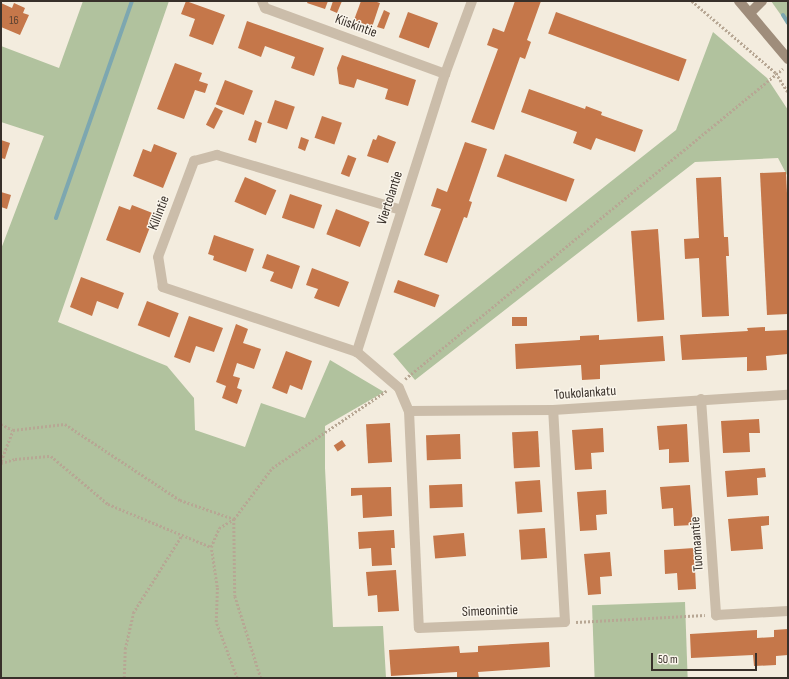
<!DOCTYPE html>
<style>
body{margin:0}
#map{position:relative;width:789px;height:679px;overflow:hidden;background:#f3ecde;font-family:"Sofia Sans Condensed",sans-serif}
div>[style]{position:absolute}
.green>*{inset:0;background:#b1c29e;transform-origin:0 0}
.stream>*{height:4px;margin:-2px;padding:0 2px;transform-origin:2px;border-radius:2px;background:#7da7b0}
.building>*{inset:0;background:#c5774a;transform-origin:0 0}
.path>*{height:2.5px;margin-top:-1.25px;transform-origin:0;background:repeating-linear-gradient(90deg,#b7a794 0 2px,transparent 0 4px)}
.street>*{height:10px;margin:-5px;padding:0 5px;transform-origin:5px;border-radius:5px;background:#cbbdaa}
.secondary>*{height:10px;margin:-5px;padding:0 5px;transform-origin:5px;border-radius:5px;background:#9f8d7b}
span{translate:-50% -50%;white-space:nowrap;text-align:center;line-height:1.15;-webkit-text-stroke:3px #faf5eb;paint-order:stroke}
.number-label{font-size:12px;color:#5b4232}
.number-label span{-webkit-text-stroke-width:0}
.street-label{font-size:14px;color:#38302a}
.frame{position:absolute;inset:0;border:2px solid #38302a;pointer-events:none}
.scale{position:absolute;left:651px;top:653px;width:106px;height:18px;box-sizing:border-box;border:2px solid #38302a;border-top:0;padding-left:5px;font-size:12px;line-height:14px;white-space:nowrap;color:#38302a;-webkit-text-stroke:3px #faf5eb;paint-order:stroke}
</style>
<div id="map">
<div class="green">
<div style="clip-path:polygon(83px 1px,169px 1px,58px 322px,167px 366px,194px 398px,195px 430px,245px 447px,261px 403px,305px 418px,330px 360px,384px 392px,325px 426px,325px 468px,333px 627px,383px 626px,386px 678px,1px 678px,1px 249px,44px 136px,1px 122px,1px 46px,59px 68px)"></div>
<div style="clip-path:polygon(771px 1px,788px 1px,788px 25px)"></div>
<div style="clip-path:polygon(713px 32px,767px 78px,788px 110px,788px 177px,778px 158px,695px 162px,415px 380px,393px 354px,676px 130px)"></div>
<div style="left:685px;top:602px;width:76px;height:93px;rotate:88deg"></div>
</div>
<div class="stream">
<div style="left:783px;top:15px;width:9px;rotate:58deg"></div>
<div style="left:56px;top:218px;width:230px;rotate:-70.7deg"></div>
</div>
<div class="building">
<div style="clip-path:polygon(186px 1px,225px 15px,213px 45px,189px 36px,195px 19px,181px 14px)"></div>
<div style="clip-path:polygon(308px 1px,328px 1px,325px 9px,307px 3px)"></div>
<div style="clip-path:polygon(333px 1px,342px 1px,337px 13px,330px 10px)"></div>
<div style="clip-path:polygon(361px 1px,374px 1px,380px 3px,372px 27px,354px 20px)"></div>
<div style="clip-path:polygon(515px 1px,541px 1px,527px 40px,531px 42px,525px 59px,520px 57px,494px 130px,471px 122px,498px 49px,487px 45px,493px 28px,504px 32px)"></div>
<div style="clip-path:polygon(1px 3px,12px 8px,14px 3px,25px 8px,23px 13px,29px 15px,20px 35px,1px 27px)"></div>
<div style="clip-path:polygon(384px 10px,390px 13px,384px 29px,377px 27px)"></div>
<div style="left:408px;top:12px;width:32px;height:27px;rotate:20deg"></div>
<div style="left:556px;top:12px;width:139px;height:23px;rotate:20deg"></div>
<div style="clip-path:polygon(247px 21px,324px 48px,314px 76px,291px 68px,295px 57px,265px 46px,261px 57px,238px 48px)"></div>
<div style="clip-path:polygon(342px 55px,416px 80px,408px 106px,385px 99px,388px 89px,357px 79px,354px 88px,339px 84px,337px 68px)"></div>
<div style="clip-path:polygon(175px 63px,202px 73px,199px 81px,208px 84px,205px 93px,195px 90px,184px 119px,157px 109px)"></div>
<div style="left:225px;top:80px;width:30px;height:26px;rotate:21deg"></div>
<div style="clip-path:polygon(529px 89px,585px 109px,586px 106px,602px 112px,601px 115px,643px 130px,635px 152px,596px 138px,591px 150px,573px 143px,577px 132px,521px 112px)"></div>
<div style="left:275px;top:100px;width:21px;height:24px;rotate:19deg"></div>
<div style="left:215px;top:107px;width:9px;height:20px;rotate:27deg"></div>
<div style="left:322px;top:116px;width:21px;height:23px;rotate:19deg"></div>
<div style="clip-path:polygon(255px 120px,262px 123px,256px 143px,248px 140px)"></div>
<div style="clip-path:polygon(378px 135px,396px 142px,388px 163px,367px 156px,373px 139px,376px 140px)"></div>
<div style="clip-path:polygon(301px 137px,309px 140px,305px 151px,298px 148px)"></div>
<div style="clip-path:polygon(1px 140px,10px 143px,5px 159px,1px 158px)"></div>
<div style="clip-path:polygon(465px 142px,487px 149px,469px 201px,472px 202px,467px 218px,464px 217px,447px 263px,424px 255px,441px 209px,431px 206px,437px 188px,447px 192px)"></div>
<div style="clip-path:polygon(154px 144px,177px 153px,163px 188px,133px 176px,143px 149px,151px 152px)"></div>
<div style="left:505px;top:154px;width:74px;height:24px;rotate:20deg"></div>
<div style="left:348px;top:155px;width:9px;height:20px;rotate:21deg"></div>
<div style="clip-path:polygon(786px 172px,788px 214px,788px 314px,767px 315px,760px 173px)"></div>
<div style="left:245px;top:177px;width:34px;height:27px;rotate:23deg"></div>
<div style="clip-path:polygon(721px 177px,724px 237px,728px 237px,729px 256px,726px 256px,729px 316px,702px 317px,699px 258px,685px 259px,684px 239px,699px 238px,696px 178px)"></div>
<div style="clip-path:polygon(1px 192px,11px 195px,7px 209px,1px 207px)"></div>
<div style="left:290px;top:194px;width:34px;height:25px;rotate:19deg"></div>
<div style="clip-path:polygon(132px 205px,155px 214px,140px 253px,106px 240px,119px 206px,130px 210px)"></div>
<div style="left:336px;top:209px;width:36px;height:27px;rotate:21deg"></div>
<div style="left:658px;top:229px;width:91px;height:27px;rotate:86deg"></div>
<div style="clip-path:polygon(214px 235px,254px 249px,246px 272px,213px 260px,214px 256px,208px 254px)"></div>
<div style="clip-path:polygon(267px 254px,300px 266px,292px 289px,270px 281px,274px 272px,262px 268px)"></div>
<div style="clip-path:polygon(312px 268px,349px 282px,339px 307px,314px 298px,318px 289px,306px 285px)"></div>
<div style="clip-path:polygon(81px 277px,124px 293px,118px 309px,97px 301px,92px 316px,70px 307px)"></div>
<div style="left:398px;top:280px;width:44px;height:13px;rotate:20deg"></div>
<div style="left:147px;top:301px;width:34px;height:26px;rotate:21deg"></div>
<div style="clip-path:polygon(189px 316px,223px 328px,214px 352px,196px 346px,190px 363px,174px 357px)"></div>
<div style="left:527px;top:317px;width:9px;height:15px;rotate:90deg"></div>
<div style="clip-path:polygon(236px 324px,248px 329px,243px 343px,261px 349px,254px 369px,237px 363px,233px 376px,240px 378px,237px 388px,242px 390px,237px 404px,222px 398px,226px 386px,216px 382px)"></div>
<div style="clip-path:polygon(765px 327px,765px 331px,788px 330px,788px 354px,766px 356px,767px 370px,747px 371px,747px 357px,682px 360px,680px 335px,748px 331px,747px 328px)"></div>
<div style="clip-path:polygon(599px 335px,599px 340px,663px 336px,665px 361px,600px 365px,600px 379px,582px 380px,581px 365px,516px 369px,515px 344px,580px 340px,580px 336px)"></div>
<div style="clip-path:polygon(286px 351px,312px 361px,302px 390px,290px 385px,287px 394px,272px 388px)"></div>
<div style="clip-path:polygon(759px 419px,760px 433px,749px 433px,750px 452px,723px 453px,721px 421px)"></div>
<div style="left:390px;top:423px;width:39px;height:24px;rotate:87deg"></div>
<div style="clip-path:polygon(687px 424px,689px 462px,669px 463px,669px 449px,659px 450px,657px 426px)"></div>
<div style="clip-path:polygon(603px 428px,604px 452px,591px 453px,592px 469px,575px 470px,572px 430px)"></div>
<div style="left:538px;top:431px;width:36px;height:26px;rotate:87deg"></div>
<div style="left:460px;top:434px;width:25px;height:34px;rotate:88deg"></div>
<div style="left:342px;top:440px;width:7px;height:10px;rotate:56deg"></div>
<div style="clip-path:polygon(765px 468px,766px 477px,757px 478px,758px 495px,727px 497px,725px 471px)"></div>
<div style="left:540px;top:480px;width:32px;height:25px;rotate:86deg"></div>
<div style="left:462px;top:484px;width:23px;height:33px;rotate:88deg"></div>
<div style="clip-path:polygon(690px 485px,693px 525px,674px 526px,673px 508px,662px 509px,660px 487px)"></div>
<div style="clip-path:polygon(391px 487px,392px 516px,363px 518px,362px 495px,351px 496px,351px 488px)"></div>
<div style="clip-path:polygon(606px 490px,607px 514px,596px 515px,597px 530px,580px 531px,577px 492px)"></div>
<div style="clip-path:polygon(769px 516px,769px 525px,761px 526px,763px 549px,731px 551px,728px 519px)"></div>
<div style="left:545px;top:528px;width:30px;height:26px;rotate:86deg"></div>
<div style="clip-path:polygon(394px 530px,395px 548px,391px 548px,392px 565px,372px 566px,371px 548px,359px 549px,358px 532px)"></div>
<div style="left:464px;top:533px;width:23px;height:31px;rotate:85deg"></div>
<div style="clip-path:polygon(694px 548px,696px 589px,678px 590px,677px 573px,665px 574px,664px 550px)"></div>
<div style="clip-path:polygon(610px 552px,612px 576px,600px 577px,601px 594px,588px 595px,584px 554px)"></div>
<div style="clip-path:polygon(396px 570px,399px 611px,378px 612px,377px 595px,368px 596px,366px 572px)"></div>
<div style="clip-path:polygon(788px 629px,788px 655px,776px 656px,776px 665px,754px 666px,753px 655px,691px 658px,690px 634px,757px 630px,757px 638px,774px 637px,774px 630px)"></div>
<div style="clip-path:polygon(549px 642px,550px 667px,478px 672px,479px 678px,457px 678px,457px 672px,391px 676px,389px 650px,459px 646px,460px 653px,478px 652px,478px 646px)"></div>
</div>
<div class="path">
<div style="left:692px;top:1px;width:111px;rotate:40.6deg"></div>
<div style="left:776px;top:73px;width:22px;rotate:58deg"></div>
<div style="left:405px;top:379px;width:489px;rotate:-39.4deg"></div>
<div style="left:1px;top:424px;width:13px;rotate:27deg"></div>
<div style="left:13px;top:430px;width:52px;rotate:-6.6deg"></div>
<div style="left:65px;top:424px;width:138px;rotate:33.5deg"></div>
<div style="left:180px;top:500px;width:57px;rotate:19.4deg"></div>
<div style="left:1px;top:461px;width:33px;rotate:-69deg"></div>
<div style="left:1px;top:463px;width:15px;rotate:-16deg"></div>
<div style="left:15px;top:459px;width:36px;rotate:-5deg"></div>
<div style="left:51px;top:456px;width:75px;rotate:40.1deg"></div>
<div style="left:108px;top:504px;width:112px;rotate:22.7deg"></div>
<div style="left:234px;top:519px;width:77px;rotate:89.3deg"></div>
<div style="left:235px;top:596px;width:86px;rotate:72.4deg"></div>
<div style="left:576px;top:622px;width:129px;rotate:-3.1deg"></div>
<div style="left:124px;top:678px;width:29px;rotate:-88deg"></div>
<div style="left:125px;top:649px;width:37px;rotate:-77deg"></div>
<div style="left:133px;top:613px;width:92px;rotate:-57.9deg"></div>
<div style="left:237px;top:678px;width:60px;rotate:-110.6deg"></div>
<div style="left:216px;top:622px;width:35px;rotate:-88deg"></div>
<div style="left:217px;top:587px;width:40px;rotate:-98.5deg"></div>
<div style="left:211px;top:547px;width:21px;rotate:-67deg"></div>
<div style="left:219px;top:528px;width:17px;rotate:-31deg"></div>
<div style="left:234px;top:519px;width:64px;rotate:-53.3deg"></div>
<div style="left:272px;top:468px;width:138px;rotate:-34deg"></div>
</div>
<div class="street">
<div style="left:262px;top:1px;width:8px;rotate:67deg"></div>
<div style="left:265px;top:8px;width:192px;rotate:20.1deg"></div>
<div style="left:472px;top:1px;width:78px;rotate:110.3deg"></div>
<div style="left:445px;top:74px;width:292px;rotate:107.6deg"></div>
<div style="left:357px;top:352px;width:55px;rotate:40.6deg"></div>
<div style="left:399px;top:388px;width:25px;rotate:67deg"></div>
<div style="left:409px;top:411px;width:144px;rotate:-0.4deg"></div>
<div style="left:553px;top:410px;width:235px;rotate:-3.7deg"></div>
<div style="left:357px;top:352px;width:205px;rotate:-161.5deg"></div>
<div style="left:163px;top:287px;width:30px;rotate:-99deg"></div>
<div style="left:158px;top:257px;width:103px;rotate:-69.4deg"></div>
<div style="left:194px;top:161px;width:24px;rotate:-15deg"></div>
<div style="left:217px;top:155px;width:192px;rotate:16.6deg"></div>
<div style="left:701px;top:399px;width:217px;rotate:86deg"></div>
<div style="left:716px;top:615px;width:72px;rotate:-3.2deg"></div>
<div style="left:409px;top:411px;width:217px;rotate:87.4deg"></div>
<div style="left:419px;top:628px;width:146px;rotate:-2.4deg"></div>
<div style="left:565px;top:622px;width:212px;rotate:-93.2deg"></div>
</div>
<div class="secondary">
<div style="left:739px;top:1px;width:76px;rotate:49.8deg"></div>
<div style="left:750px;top:13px;width:17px;rotate:-45deg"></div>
</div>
<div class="number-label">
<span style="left:14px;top:21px">16</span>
</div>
<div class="street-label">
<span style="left:356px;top:26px;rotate:20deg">Kiiskintie</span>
<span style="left:390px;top:198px;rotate:-72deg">Viertolantie</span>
<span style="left:159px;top:213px;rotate:-69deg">Killintie</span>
<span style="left:585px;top:393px;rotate:-4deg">Toukolankatu</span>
<span style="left:697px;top:544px;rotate:-94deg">Tuomaantie</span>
<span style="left:490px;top:611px;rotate:-2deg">Simeonintie</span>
</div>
<div class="frame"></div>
<div class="scale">50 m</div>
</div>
